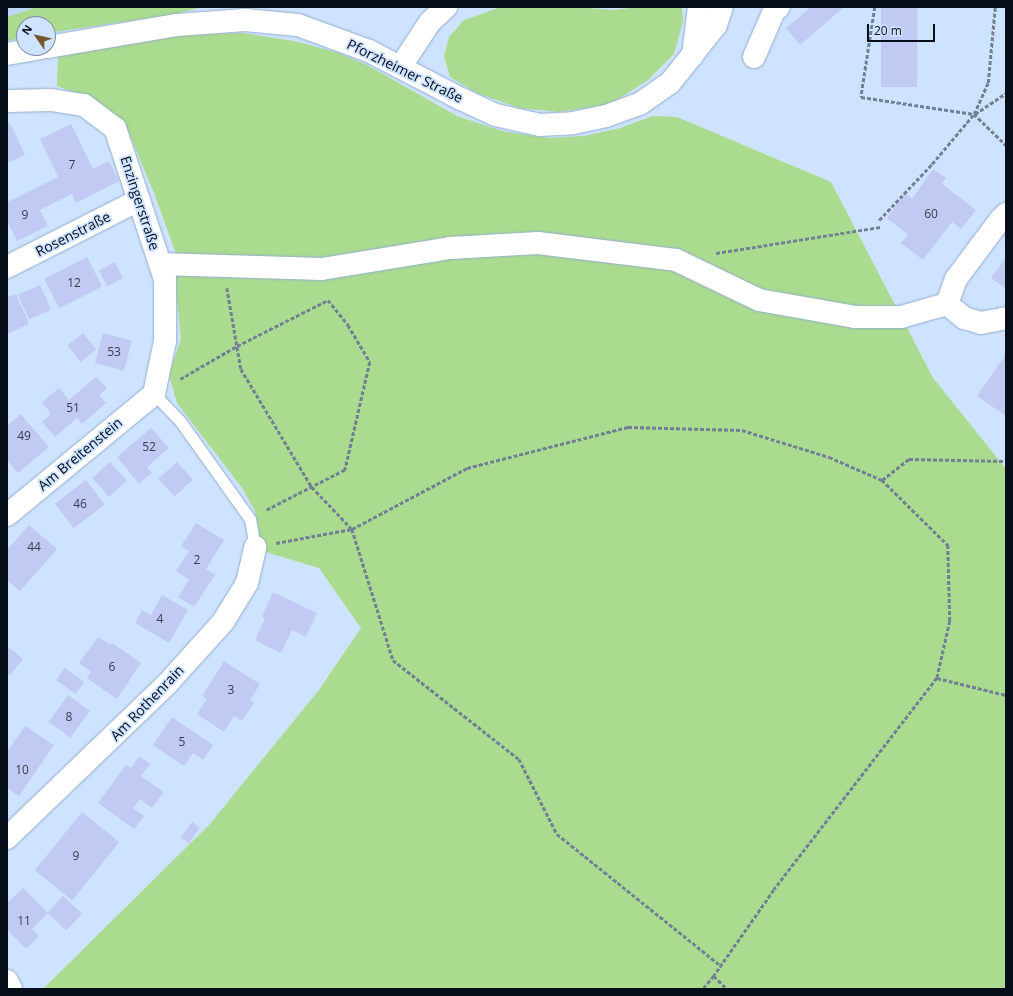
<!DOCTYPE html>
<meta charset="utf-8">
<style>
body{margin:0}
#map{position:relative;width:1013px;height:996px;overflow:hidden;background:#cee3ff;font-family:"Open Sans",sans-serif}
div>[style]{position:absolute}
.built>*{inset:0;background:#bed7f7}
.green>*{inset:0;background:#abdb8f}
.building>*{inset:0;background:#c1caf2;transform-origin:0 0}
.path>*{height:2.5px;margin-top:-1.25px;transform-origin:0;background:repeating-linear-gradient(90deg,#718094 0 4px,transparent 0 6px)}
.roads{filter:drop-shadow(0 0 1px #93adcd) drop-shadow(0 0 1px #93adcd)}
.lane>*{height:11px;margin:-5.5px;padding:0 5.5px;transform-origin:5.5px;border-radius:5.5px;background:#fff}
.street>*{height:22px;margin:-11px;padding:0 11px;transform-origin:11px;border-radius:11px;background:#fff}
span{translate:-50% -50%;white-space:nowrap;text-align:center;line-height:1.15;-webkit-text-stroke:3.5px #cee3ff;paint-order:stroke}
.number-label{font-size:12px;color:#353d4f}
.number-label span{-webkit-text-stroke-width:0}
.street-label{font-size:14px;color:#060e19}
.frame{position:absolute;inset:0;border:8px solid #060e19;pointer-events:none}
.north{position:absolute;left:16px;top:16px;width:40px;height:40px;box-sizing:border-box;background:#cee3ff;border:1px solid #7e8ea3;border-radius:50%;rotate:304deg;font-size:11px;font-weight:700;line-height:16px;text-align:center;color:#060e19}
.north::after{content:'';display:block;margin:auto;width:14px;height:18px;background:#75572c;clip-path:polygon(50% 0,100% 100%,50% 72%,0 100%)}
.scale{position:absolute;left:867px;top:24px;width:68px;height:18px;box-sizing:border-box;border:2px solid #060e19;border-top:0;padding-left:5px;font-size:12px;line-height:14px;white-space:nowrap;color:#060e19;-webkit-text-stroke:3px #cee3ff;paint-order:stroke}
</style>
<div id="map">
<div class="built">
<div style="clip-path:polygon(7px 7px,37px 7px,7px 17px)"></div>
</div>
<div class="green">
<div style="clip-path:polygon(37px 7px,203px 7px,176px 14px,48px 33px,48px 24px,24px 24px,24px 37px,7px 41px,7px 17px)"></div>
<div style="clip-path:polygon(501px 7px,575px 7px,614px 10px,638px 7px,682px 7px,683px 22px,674px 54px,647px 81px,610px 104px,559px 112px,519px 108px,477px 93px,450px 77px,444px 56px,449px 37px,464px 20px)"></div>
<div style="clip-path:polygon(243px 33px,294px 41px,339px 53px,367px 65px,457px 116px,502px 131px,549px 138px,584px 136px,620px 128px,653px 116px,677px 117px,831px 182px,933px 378px,1006px 469px,1006px 989px,43px 989px,209px 825px,319px 690px,361px 628px,319px 568px,262px 551px,255px 511px,242px 488px,177px 403px,169px 375px,181px 339px,175px 281px,175px 251px,154px 193px,124px 121px,87px 97px,57px 86px,58px 54px,189px 34px)"></div>
</div>
<div class="building">
<div style="clip-path:polygon(811px 7px,844px 7px,800px 45px,786px 28px)"></div>
<div style="left:881px;top:7px;width:36px;height:80px"></div>
<div style="clip-path:polygon(10px 123px,25px 155px,7px 163px,7px 124px)"></div>
<div style="clip-path:polygon(71px 124px,93px 169px,109px 161px,119px 181px,76px 203px,72px 194px,40px 210px,48px 226px,17px 241px,7px 221px,7px 202px,58px 177px,40px 139px)"></div>
<div style="clip-path:polygon(933px 169px,946px 178px,942px 184px,976px 210px,961px 229px,952px 222px,923px 260px,901px 243px,908px 235px,887px 218px,905px 193px,912px 199px)"></div>
<div style="left:87px;top:257px;width:33px;height:48px;rotate:63deg"></div>
<div style="clip-path:polygon(1006px 257px,1006px 287px,1005px 288px,991px 278px)"></div>
<div style="left:115px;top:262px;width:18px;height:18px;rotate:63deg"></div>
<div style="left:40px;top:285px;width:27px;height:24px;rotate:66deg"></div>
<div style="clip-path:polygon(16px 294px,29px 324px,7px 334px,7px 297px)"></div>
<div style="left:83px;top:333px;width:21px;height:20px;rotate:51deg"></div>
<div style="left:103px;top:333px;width:30px;height:31px;rotate:15deg"></div>
<div style="clip-path:polygon(1006px 354px,1006px 416px,977px 396px)"></div>
<div style="clip-path:polygon(96px 377px,107px 388px,99px 395px,106px 403px,82px 424px,77px 418px,55px 437px,42px 422px,51px 414px,42px 402px,59px 388px,69px 400px)"></div>
<div style="clip-path:polygon(21px 414px,49px 447px,18px 473px,7px 460px,7px 426px)"></div>
<div style="clip-path:polygon(151px 428px,169px 448px,147px 467px,152px 473px,139px 484px,117px 457px)"></div>
<div style="left:110px;top:462px;width:25px;height:24px;rotate:48deg"></div>
<div style="left:177px;top:462px;width:24px;height:25px;rotate:48deg"></div>
<div style="left:86px;top:480px;width:31px;height:39px;rotate:53deg"></div>
<div style="clip-path:polygon(196px 523px,224px 540px,206px 569px,215px 575px,194px 607px,178px 597px,189px 580px,176px 571px,189px 551px,181px 546px)"></div>
<div style="clip-path:polygon(29px 525px,57px 549px,20px 591px,7px 580px,7px 550px)"></div>
<div style="clip-path:polygon(273px 592px,317px 613px,306px 637px,292px 630px,281px 653px,255px 640px,265px 618px,262px 616px)"></div>
<div style="clip-path:polygon(162px 595px,188px 610px,169px 643px,135px 623px,142px 610px,151px 615px)"></div>
<div style="clip-path:polygon(98px 637px,110px 645px,112px 643px,141px 663px,117px 699px,87px 678px,91px 672px,79px 663px)"></div>
<div style="clip-path:polygon(7px 646px,23px 659px,10px 675px,7px 673px)"></div>
<div style="clip-path:polygon(224px 661px,260px 684px,250px 700px,254px 703px,242px 721px,234px 716px,224px 732px,197px 714px,207px 699px,202px 696px)"></div>
<div style="left:65px;top:668px;width:24px;height:15px;rotate:36deg"></div>
<div style="left:68px;top:695px;width:27px;height:33px;rotate:36deg"></div>
<div style="clip-path:polygon(172px 717px,213px 745px,203px 760px,193px 753px,184px 766px,153px 745px)"></div>
<div style="clip-path:polygon(25px 726px,54px 745px,19px 796px,7px 788px,7px 752px)"></div>
<div style="clip-path:polygon(139px 756px,150px 764px,141px 776px,164px 792px,152px 808px,140px 799px,133px 808px,144px 816px,134px 829px,98px 803px,126px 765px,131px 768px)"></div>
<div style="left:82px;top:812px;width:48px;height:75px;rotate:39deg"></div>
<div style="left:192px;top:822px;width:10px;height:19px;rotate:37deg"></div>
<div style="clip-path:polygon(23px 888px,48px 913px,32px 929px,39px 936px,26px 949px,7px 929px,7px 903px)"></div>
<div style="left:63px;top:896px;width:26px;height:23px;rotate:43deg"></div>
</div>
<div class="path">
<div style="left:324px;top:7px;width:5px"></div>
<div style="left:875px;top:7px;width:91px;rotate:98.8deg"></div>
<div style="left:861px;top:97px;width:114px;rotate:8.6deg"></div>
<div style="left:974px;top:114px;width:45px;rotate:44.1deg"></div>
<div style="left:975px;top:114px;width:37px;rotate:-34deg"></div>
<div style="left:879px;top:220px;width:77px;rotate:-46.6deg"></div>
<div style="left:932px;top:164px;width:65px;rotate:-50deg"></div>
<div style="left:974px;top:114px;width:34px;rotate:-66deg"></div>
<div style="left:988px;top:83px;width:76px;rotate:-84.7deg"></div>
<div style="left:716px;top:253px;width:167px;rotate:-9deg"></div>
<div style="left:227px;top:288px;width:82px;rotate:80.2deg"></div>
<div style="left:241px;top:369px;width:138px;rotate:59deg"></div>
<div style="left:312px;top:487px;width:58px;rotate:46.4deg"></div>
<div style="left:352px;top:529px;width:137px;rotate:72.6deg"></div>
<div style="left:393px;top:660px;width:160px;rotate:38.2deg"></div>
<div style="left:519px;top:759px;width:84px;rotate:63.1deg"></div>
<div style="left:557px;top:834px;width:211px;rotate:38.8deg"></div>
<div style="left:180px;top:379px;width:66px;rotate:-30.1deg"></div>
<div style="left:237px;top:346px;width:102px;rotate:-26.8deg"></div>
<div style="left:328px;top:300px;width:32px;rotate:51deg"></div>
<div style="left:348px;top:325px;width:43px;rotate:59.3deg"></div>
<div style="left:370px;top:362px;width:111px;rotate:103deg"></div>
<div style="left:345px;top:470px;width:90px;rotate:152.9deg"></div>
<div style="left:882px;top:480px;width:34px;rotate:-38deg"></div>
<div style="left:909px;top:459px;width:97px;rotate:1.2deg"></div>
<div style="left:276px;top:543px;width:77px;rotate:-10.4deg"></div>
<div style="left:352px;top:529px;width:130px;rotate:-27.9deg"></div>
<div style="left:467px;top:468px;width:166px;rotate:-14.3deg"></div>
<div style="left:628px;top:427px;width:114px;rotate:1.5deg"></div>
<div style="left:742px;top:430px;width:91px;rotate:17.2deg"></div>
<div style="left:829px;top:457px;width:58px;rotate:23.5deg"></div>
<div style="left:882px;top:480px;width:93px;rotate:44.6deg"></div>
<div style="left:948px;top:545px;width:76px;rotate:88.5deg"></div>
<div style="left:950px;top:621px;width:58px;rotate:102.8deg"></div>
<div style="left:937px;top:678px;width:267px;rotate:127.6deg"></div>
<div style="left:774px;top:890px;width:105px;rotate:124.9deg"></div>
<div style="left:714px;top:976px;width:17px;rotate:130deg"></div>
<div style="left:937px;top:678px;width:71px;rotate:13.8deg"></div>
<div style="left:714px;top:976px;width:18px;rotate:45deg"></div>
</div>
<div class="roads">
<div class="lane">
<div style="left:154px;top:394px;width:37px;rotate:46deg"></div>
<div style="left:180px;top:421px;width:120px;rotate:54.5deg"></div>
<div style="left:250px;top:519px;width:28px;rotate:80deg"></div>
</div>
<div class="street">
<div style="left:48px;top:47px;width:131px;rotate:-9.7deg"></div>
<div style="left:177px;top:25px;width:68px;rotate:-4.2deg"></div>
<div style="left:245px;top:20px;width:53px;rotate:5.4deg"></div>
<div style="left:298px;top:25px;width:76px;rotate:20.1deg"></div>
<div style="left:369px;top:51px;width:102px;rotate:27.6deg"></div>
<div style="left:459px;top:98px;width:41px;rotate:24.7deg"></div>
<div style="left:496px;top:115px;width:45px;rotate:12.8deg"></div>
<div style="left:540px;top:125px;width:33px;rotate:-3deg"></div>
<div style="left:573px;top:123px;width:34px;rotate:-12deg"></div>
<div style="left:606px;top:116px;width:37px;rotate:-20deg"></div>
<div style="left:641px;top:103px;width:35px;rotate:-35deg"></div>
<div style="left:670px;top:83px;width:74px;rotate:-51.6deg"></div>
<div style="left:716px;top:25px;width:19px;rotate:-72deg"></div>
<div style="left:7px;top:54px;width:35px;rotate:-10deg"></div>
<div style="left:693px;top:55px;width:48px;rotate:-82.9deg"></div>
<div style="left:754px;top:57px;width:50px;rotate:-66.5deg"></div>
<div style="left:774px;top:11px;width:6px;rotate:-39deg"></div>
<div style="left:401px;top:66px;width:53px;rotate:-56.6deg"></div>
<div style="left:430px;top:22px;width:22px;rotate:-43deg"></div>
<div style="left:7px;top:101px;width:44px;rotate:-1.3deg"></div>
<div style="left:51px;top:100px;width:33px;rotate:9deg"></div>
<div style="left:84px;top:105px;width:39px;rotate:37deg"></div>
<div style="left:115px;top:128px;width:159px;rotate:71.7deg"></div>
<div style="left:165px;top:279px;width:62px;rotate:90deg"></div>
<div style="left:165px;top:341px;width:54px;rotate:101.7deg"></div>
<div style="left:154px;top:394px;width:190px;rotate:140.5deg"></div>
<div style="left:1006px;top:214px;width:8px;rotate:135deg"></div>
<div style="left:1000px;top:220px;width:74px;rotate:126.7deg"></div>
<div style="left:956px;top:279px;width:27px;rotate:110deg"></div>
<div style="left:947px;top:304px;width:22px;rotate:39deg"></div>
<div style="left:964px;top:318px;width:18px;rotate:16deg"></div>
<div style="left:981px;top:323px;width:25px;rotate:-11deg"></div>
<div style="left:160px;top:264px;width:162px;rotate:1.8deg"></div>
<div style="left:322px;top:269px;width:130px;rotate:-9.3deg"></div>
<div style="left:450px;top:248px;width:88px;rotate:-3.3deg"></div>
<div style="left:538px;top:243px;width:139px;rotate:7deg"></div>
<div style="left:676px;top:260px;width:92px;rotate:25.7deg"></div>
<div style="left:759px;top:300px;width:97px;rotate:10deg"></div>
<div style="left:855px;top:317px;width:46px"></div>
<div style="left:901px;top:317px;width:48px;rotate:-15.8deg"></div>
<div style="left:7px;top:267px;width:148px;rotate:-26.9deg"></div>
<div style="left:7px;top:838px;width:222px;rotate:-43.9deg"></div>
<div style="left:167px;top:684px;width:84px;rotate:-47.9deg"></div>
<div style="left:223px;top:622px;width:46px;rotate:-58.4deg"></div>
<div style="left:247px;top:583px;width:37px;rotate:-77deg"></div>
<div style="left:7px;top:981px;width:9px;rotate:63deg"></div>
</div>
</div>
<div class="number-label">
<span style="left:72px;top:165px">7</span>
<span style="left:931px;top:214px">60</span>
<span style="left:25px;top:215px">9</span>
<span style="left:74px;top:283px">12</span>
<span style="left:114px;top:352px">53</span>
<span style="left:73px;top:408px">51</span>
<span style="left:24px;top:436px">49</span>
<span style="left:149px;top:447px">52</span>
<span style="left:80px;top:504px">46</span>
<span style="left:34px;top:547px">44</span>
<span style="left:197px;top:560px">2</span>
<span style="left:160px;top:619px">4</span>
<span style="left:112px;top:667px">6</span>
<span style="left:231px;top:690px">3</span>
<span style="left:69px;top:717px">8</span>
<span style="left:182px;top:742px">5</span>
<span style="left:22px;top:770px">10</span>
<span style="left:76px;top:856px">9</span>
<span style="left:24px;top:921px">11</span>
</div>
<div class="street-label">
<span style="left:405px;top:71px;rotate:26deg">Pforzheimer Straße</span>
<span style="left:140px;top:203px;rotate:72deg">Enzingerstraße</span>
<span style="left:73px;top:234px;rotate:-27deg">Rosenstraße</span>
<span style="left:80px;top:454px;rotate:-40deg">Am Breitenstein</span>
<span style="left:147px;top:703px;rotate:-46deg">Am Rothenrain</span>
</div>
<div class="frame"></div>
<div class="north">N</div>
<div class="scale">20 m</div>
</div>
